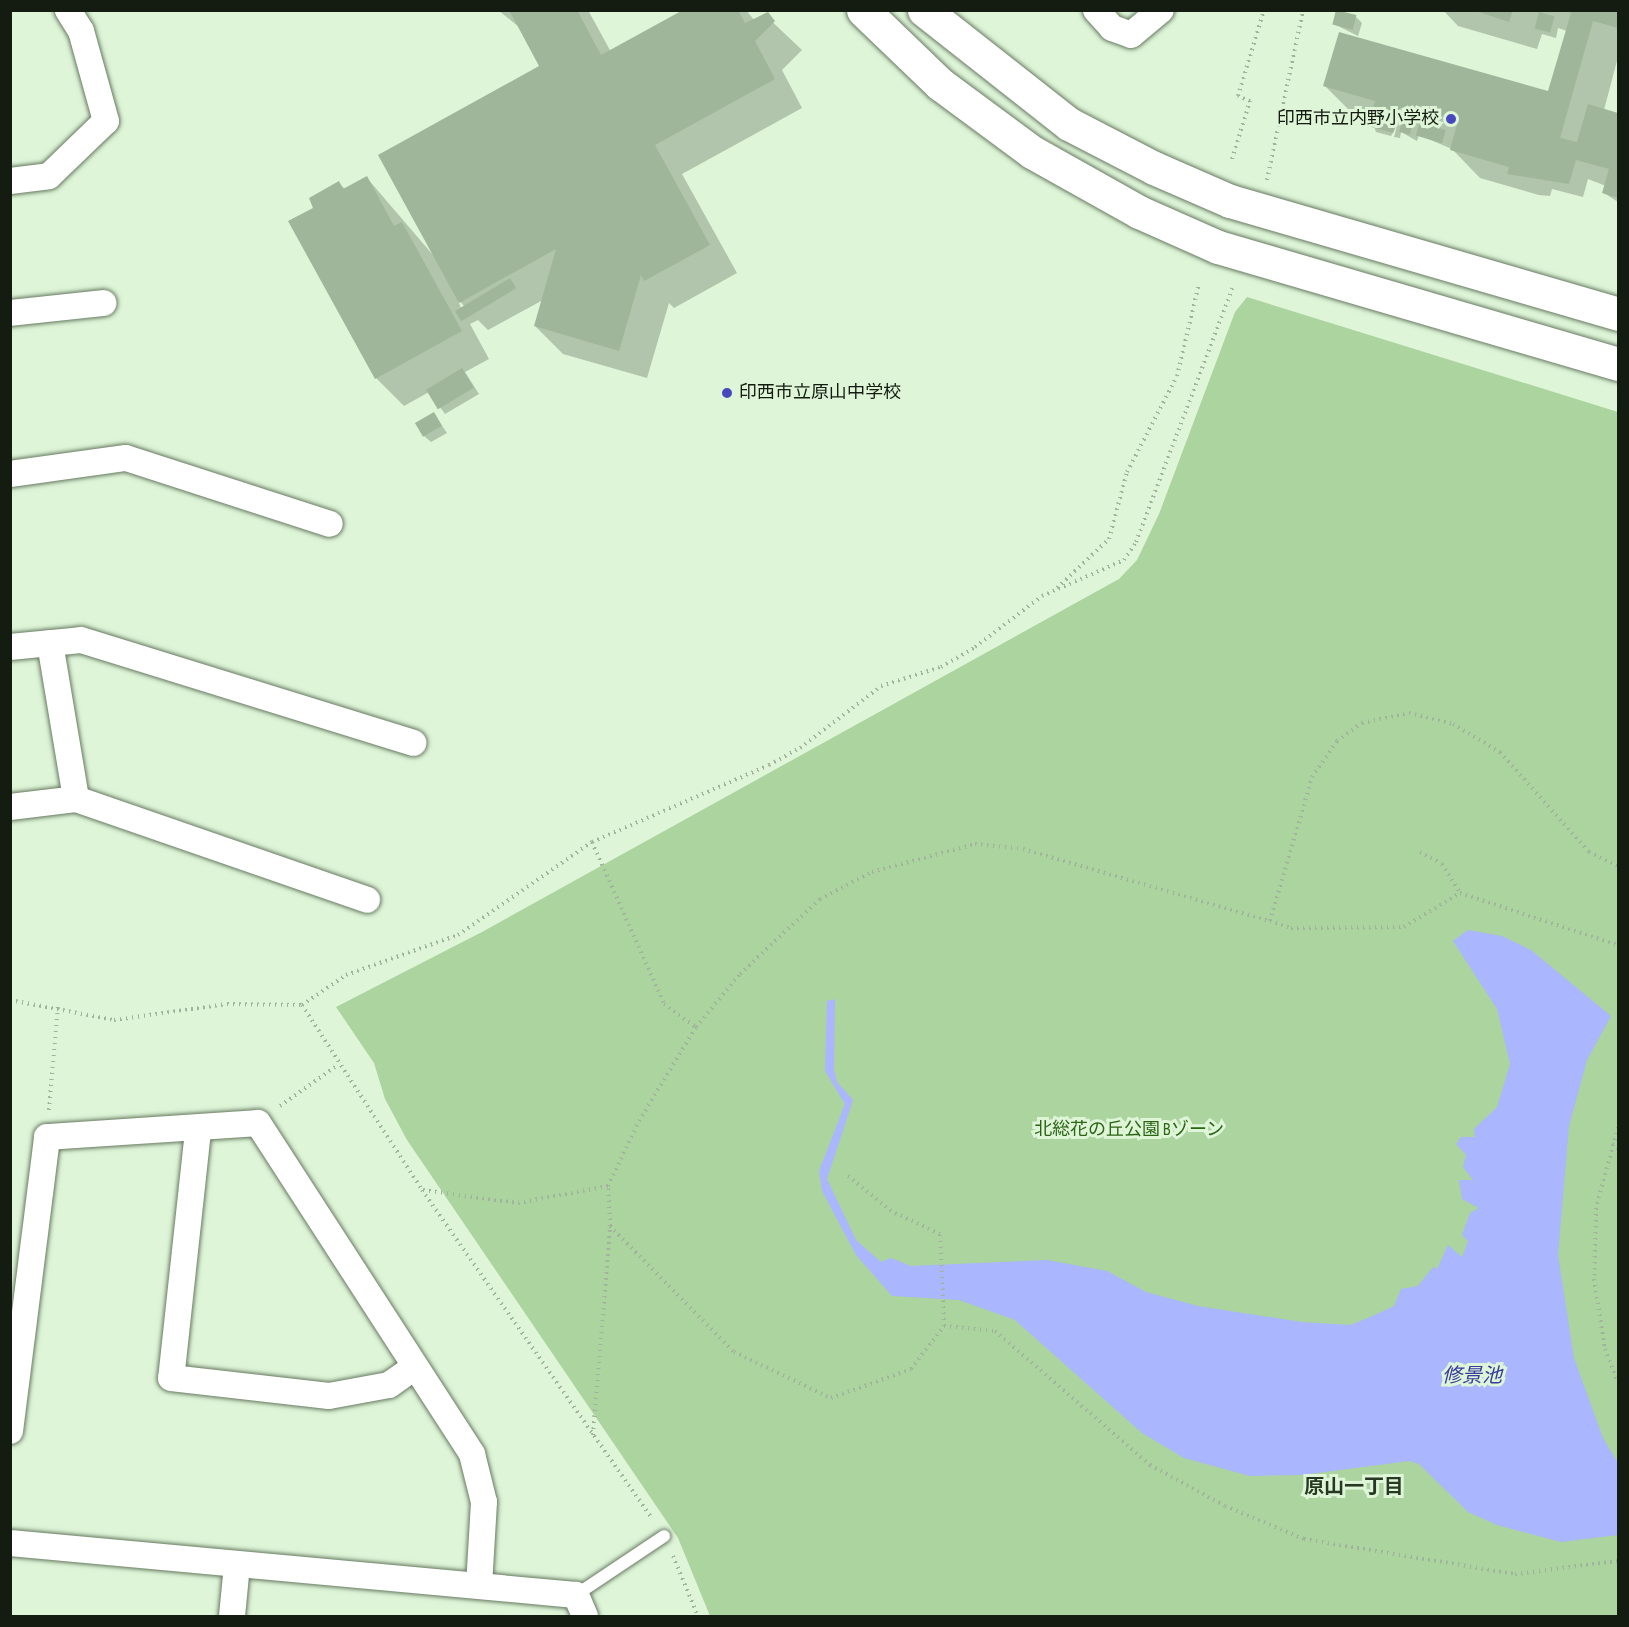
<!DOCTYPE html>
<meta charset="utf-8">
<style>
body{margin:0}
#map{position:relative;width:1629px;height:1627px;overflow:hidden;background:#def5d8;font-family:"Sofia Sans Condensed","Noto Sans JP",sans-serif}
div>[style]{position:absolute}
.green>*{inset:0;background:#abd49f}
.water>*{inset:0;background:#aab6fe}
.shadow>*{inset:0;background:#0003}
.building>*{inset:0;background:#a0b69a;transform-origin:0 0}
.path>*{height:4px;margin-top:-2px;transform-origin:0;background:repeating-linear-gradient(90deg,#a1b39c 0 1.5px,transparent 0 6px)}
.roads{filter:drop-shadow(0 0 2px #677a61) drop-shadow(0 0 2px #677a61)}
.lane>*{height:12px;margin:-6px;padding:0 6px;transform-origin:6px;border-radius:6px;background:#fff}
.street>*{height:26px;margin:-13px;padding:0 13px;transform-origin:13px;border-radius:13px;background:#fff}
.secondary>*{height:33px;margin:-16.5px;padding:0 16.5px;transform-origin:16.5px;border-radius:16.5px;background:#fff}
.dots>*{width:16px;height:16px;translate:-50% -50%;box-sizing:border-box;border:3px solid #def5d8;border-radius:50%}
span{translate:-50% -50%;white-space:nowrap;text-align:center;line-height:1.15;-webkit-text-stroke:6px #def5d8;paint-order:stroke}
.poi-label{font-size:18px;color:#141b11}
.right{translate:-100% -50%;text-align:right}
.left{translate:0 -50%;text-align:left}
.park-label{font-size:18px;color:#2a6514}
.water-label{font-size:20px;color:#39399e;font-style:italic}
.neighbourhood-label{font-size:20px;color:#273922;font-weight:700}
.frame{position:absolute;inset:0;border:12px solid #141b11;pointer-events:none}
</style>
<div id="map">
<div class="green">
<div style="clip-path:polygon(1247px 297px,1618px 412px,1618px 1616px,710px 1616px,678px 1538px,407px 1140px,385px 1099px,374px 1063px,336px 1007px,482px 932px,1119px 579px,1137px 560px,1159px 514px,1235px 312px)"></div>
</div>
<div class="water">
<div style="clip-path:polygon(1468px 930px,1502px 936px,1531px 950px,1611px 1016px,1587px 1060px,1569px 1126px,1558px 1255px,1574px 1358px,1603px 1438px,1618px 1463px,1618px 1535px,1561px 1542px,1497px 1525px,1468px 1512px,1419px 1464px,1409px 1461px,1302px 1475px,1250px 1476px,1184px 1458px,1142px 1433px,1015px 1320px,959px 1300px,892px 1296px,856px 1255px,822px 1191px,819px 1171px,845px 1104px,825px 1071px,827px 1001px,835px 999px,834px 1070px,837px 1082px,853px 1100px,827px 1179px,856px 1240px,881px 1262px,891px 1258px,911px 1266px,1047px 1260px,1107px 1271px,1146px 1292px,1198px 1306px,1302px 1322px,1350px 1325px,1368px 1318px,1394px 1306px,1401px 1289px,1418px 1286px,1433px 1267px,1437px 1269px,1448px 1245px,1462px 1257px,1468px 1241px,1462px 1235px,1470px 1213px,1479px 1208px,1462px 1199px,1459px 1180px,1473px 1180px,1463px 1167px,1466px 1155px,1456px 1144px,1461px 1137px,1475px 1137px,1474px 1129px,1497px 1107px,1510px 1064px,1497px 1009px,1453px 941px)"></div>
</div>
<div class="shadow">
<div style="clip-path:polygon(evenodd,498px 10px,588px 10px,611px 52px,686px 10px,746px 10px,754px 20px,764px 14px,802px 50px,782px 70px,802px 108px,682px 174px,737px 273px,674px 308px,669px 303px,647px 378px,563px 354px,535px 326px,543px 300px,488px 330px,478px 320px,470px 324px,489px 359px,465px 372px,479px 394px,445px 414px,429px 392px,404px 406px,376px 378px,315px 208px,339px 183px,345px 189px,367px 178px,433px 255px,541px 67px,519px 27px,498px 10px,457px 298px,464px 306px,461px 308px,457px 298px)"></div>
<div style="clip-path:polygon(1443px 10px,1618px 10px,1618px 57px,1604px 110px,1618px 115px,1618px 202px,1604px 193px,1606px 186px,1588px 179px,1583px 197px,1552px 189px,1550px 196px,1539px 195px,1480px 178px,1452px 149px,1419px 135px,1417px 141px,1401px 132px,1400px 138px,1394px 137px,1397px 126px,1391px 136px,1376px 132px,1371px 119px,1353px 114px,1325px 86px,1549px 93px,1567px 31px,1558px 28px,1556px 38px,1542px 34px,1537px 49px,1458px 26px)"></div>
<div style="clip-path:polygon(1355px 16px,1362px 23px,1358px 36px,1334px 24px)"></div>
<div style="clip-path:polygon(434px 414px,447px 433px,431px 442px,424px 436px)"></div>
</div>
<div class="building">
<div style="clip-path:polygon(509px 10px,577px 10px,601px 55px,683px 10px,738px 10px,745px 23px,768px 12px,775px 21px,755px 41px,775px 79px,655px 145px,710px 245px,644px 281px,641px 275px,619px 351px,534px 326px,556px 249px,459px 303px,378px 155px,539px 66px)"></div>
<div style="left:1336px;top:10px;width:21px;height:15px;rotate:14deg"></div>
<div style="clip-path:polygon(1473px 10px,1513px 10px,1509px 22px)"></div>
<div style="clip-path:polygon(1564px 10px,1618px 10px,1618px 28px,1593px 21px,1560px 138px,1577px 142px,1588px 104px,1618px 113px,1618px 198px,1602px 193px,1609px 169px,1576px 160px,1569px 184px,1507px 174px,1509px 167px,1450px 150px,1457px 124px,1400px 108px,1393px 133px,1368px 126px,1375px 101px,1323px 86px,1339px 32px,1548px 91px,1571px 13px)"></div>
<div style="left:1539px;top:12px;width:16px;height:17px;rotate:15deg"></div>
<div style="left:1402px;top:121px;width:11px;height:11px;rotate:15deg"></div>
<div style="left:1420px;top:122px;width:27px;height:14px;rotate:17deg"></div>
<div style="clip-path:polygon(367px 176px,394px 226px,402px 222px,462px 331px,375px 379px,288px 221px,313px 208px,309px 198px,339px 181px,343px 189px)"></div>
<div style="left:510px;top:278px;width:12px;height:64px;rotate:59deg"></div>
<div style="left:462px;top:368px;width:23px;height:42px;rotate:59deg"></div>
<div style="left:434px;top:412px;width:16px;height:22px;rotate:60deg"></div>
</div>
<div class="path">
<div style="left:1232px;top:159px;width:61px;rotate:-72.8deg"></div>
<div style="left:1250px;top:101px;width:13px;rotate:-157deg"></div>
<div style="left:1238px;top:96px;width:90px;rotate:-73.2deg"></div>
<div style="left:1267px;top:180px;width:174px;rotate:-78deg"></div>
<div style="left:1057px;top:588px;width:71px;rotate:-43.3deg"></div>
<div style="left:1109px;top:539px;width:69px;rotate:-75deg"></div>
<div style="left:1127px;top:472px;width:108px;rotate:-62.5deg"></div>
<div style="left:1177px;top:376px;width:95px;rotate:-76.6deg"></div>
<div style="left:592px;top:842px;width:177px;rotate:66deg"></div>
<div style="left:664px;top:1004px;width:39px;rotate:36deg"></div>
<div style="left:1420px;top:852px;width:25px;rotate:29deg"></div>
<div style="left:1442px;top:864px;width:34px;rotate:58deg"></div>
<div style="left:1270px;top:921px;width:22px;rotate:18deg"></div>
<div style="left:1291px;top:928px;width:113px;rotate:-0.5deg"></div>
<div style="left:1404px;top:927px;width:66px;rotate:-31.3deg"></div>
<div style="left:1460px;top:893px;width:166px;rotate:18.2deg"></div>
<div style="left:10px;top:1000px;width:106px;rotate:10.9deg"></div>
<div style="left:114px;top:1020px;width:114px;rotate:-8.1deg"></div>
<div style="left:227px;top:1004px;width:75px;rotate:0.8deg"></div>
<div style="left:302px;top:1005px;width:53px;rotate:-34.3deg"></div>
<div style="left:346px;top:975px;width:119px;rotate:-19.7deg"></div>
<div style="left:458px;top:935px;width:163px;rotate:-34.8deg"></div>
<div style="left:592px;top:842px;width:193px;rotate:-23.5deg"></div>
<div style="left:769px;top:765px;width:35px;rotate:-29deg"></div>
<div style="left:800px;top:748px;width:102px;rotate:-37.4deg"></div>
<div style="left:881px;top:686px;width:63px;rotate:-17.6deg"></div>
<div style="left:941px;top:667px;width:39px;rotate:-30deg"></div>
<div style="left:975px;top:647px;width:84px;rotate:-37.3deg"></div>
<div style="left:1042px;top:596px;width:90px;rotate:-23.7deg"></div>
<div style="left:1124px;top:560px;width:22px;rotate:-56deg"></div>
<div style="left:1136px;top:542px;width:274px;rotate:-69.2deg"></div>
<div style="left:302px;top:1005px;width:221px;rotate:57deg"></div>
<div style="left:422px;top:1190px;width:401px;rotate:55deg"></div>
<div style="left:280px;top:1106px;width:71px;rotate:-35.3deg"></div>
<div style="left:49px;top:1110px;width:105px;rotate:-85.1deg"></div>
<div style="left:1618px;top:1127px;width:84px;rotate:105.2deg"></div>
<div style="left:1596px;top:1208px;width:71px;rotate:91.6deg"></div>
<div style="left:1594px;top:1279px;width:71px;rotate:81.1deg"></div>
<div style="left:1605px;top:1349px;width:36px;rotate:69deg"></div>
<div style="left:1612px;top:1144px;width:7px;rotate:34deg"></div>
<div style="left:423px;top:1190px;width:96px;rotate:7.8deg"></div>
<div style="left:518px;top:1203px;width:92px;rotate:-10.7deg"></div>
<div style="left:610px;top:1226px;width:177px;rotate:45.5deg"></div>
<div style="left:734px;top:1352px;width:107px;rotate:25.4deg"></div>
<div style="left:831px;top:1398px;width:85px;rotate:-19.9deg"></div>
<div style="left:911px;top:1369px;width:54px;rotate:-52.5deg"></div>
<div style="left:944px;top:1326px;width:92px;rotate:-92.5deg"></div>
<div style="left:940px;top:1234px;width:54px;rotate:-154.9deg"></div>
<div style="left:891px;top:1211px;width:57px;rotate:-140.7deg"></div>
<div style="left:944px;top:1326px;width:51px;rotate:5.6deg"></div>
<div style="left:995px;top:1331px;width:205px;rotate:40.8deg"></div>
<div style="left:1150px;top:1465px;width:85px;rotate:28.7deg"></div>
<div style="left:1225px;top:1506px;width:86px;rotate:22.7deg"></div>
<div style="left:1304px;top:1539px;width:214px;rotate:9.4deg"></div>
<div style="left:1515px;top:1574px;width:104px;rotate:-7.2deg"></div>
<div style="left:593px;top:1435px;width:210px;rotate:-85.3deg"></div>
<div style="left:610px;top:1226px;width:40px;rotate:-92.9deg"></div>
<div style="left:608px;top:1186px;width:72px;rotate:-64.5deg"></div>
<div style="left:639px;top:1121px;width:110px;rotate:-58.8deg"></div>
<div style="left:696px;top:1027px;width:69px;rotate:-50.3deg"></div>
<div style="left:740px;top:974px;width:110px;rotate:-43.2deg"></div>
<div style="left:820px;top:899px;width:59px;rotate:-27.4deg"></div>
<div style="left:872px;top:872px;width:107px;rotate:-15.2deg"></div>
<div style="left:975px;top:844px;width:48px;rotate:5.9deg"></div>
<div style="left:1023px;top:849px;width:257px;rotate:16.3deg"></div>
<div style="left:1270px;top:921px;width:150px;rotate:-73.7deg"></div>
<div style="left:1312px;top:777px;width:44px;rotate:-55.2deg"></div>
<div style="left:1337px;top:741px;width:31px;rotate:-36deg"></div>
<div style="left:1362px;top:723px;width:48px;rotate:-12deg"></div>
<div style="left:1409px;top:713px;width:45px;rotate:14deg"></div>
<div style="left:1453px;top:724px;width:55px;rotate:30.8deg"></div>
<div style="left:1500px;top:752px;width:134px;rotate:48.3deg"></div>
<div style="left:1589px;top:852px;width:32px;rotate:26deg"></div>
<div style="left:673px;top:1556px;width:65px;rotate:67.4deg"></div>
</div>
<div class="roads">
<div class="lane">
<div style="left:576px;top:1595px;width:106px;rotate:-33.8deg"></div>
</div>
<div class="street">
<div style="left:1096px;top:10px;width:24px;rotate:48deg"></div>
<div style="left:1112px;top:28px;width:20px;rotate:20deg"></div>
<div style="left:1131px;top:35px;width:39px;rotate:-40deg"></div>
<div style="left:10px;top:181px;width:39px;rotate:-7deg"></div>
<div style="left:49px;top:176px;width:79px;rotate:-44deg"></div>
<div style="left:106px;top:121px;width:93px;rotate:-105.5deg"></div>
<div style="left:81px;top:31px;width:25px;rotate:-122deg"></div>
<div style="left:10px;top:313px;width:94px;rotate:-6.1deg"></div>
<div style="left:10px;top:474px;width:117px;rotate:-7.9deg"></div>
<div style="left:126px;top:458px;width:214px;rotate:17.9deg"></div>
<div style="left:50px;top:643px;width:158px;rotate:80.5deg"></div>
<div style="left:10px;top:647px;width:71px;rotate:-5.6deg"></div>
<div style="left:81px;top:640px;width:348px;rotate:17.2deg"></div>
<div style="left:10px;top:807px;width:66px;rotate:-6.9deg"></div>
<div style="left:76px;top:799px;width:308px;rotate:19.1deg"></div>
<div style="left:198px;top:1131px;width:248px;rotate:96.2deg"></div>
<div style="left:171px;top:1378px;width:159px;rotate:6.5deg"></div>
<div style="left:329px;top:1396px;width:61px;rotate:-10.4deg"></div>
<div style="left:389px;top:1385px;width:32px;rotate:-35deg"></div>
<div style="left:10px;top:1431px;width:296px;rotate:-82.8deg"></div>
<div style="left:47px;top:1137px;width:211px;rotate:-3.8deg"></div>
<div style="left:258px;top:1123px;width:394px;rotate:57.1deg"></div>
<div style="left:472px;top:1454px;width:49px;rotate:76deg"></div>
<div style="left:484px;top:1502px;width:83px;rotate:93.4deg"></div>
<div style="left:10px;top:1543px;width:568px;rotate:5.25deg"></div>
<div style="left:576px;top:1595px;width:23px;rotate:67deg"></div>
<div style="left:232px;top:1616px;width:51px;rotate:-84.4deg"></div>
</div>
<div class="secondary">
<div style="left:863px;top:10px;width:107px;rotate:43.9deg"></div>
<div style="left:940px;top:84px;width:114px;rotate:36.5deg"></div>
<div style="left:1032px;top:152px;width:123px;rotate:29.3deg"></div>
<div style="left:1139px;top:212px;width:86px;rotate:23.9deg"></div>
<div style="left:1218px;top:247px;width:417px;rotate:16.3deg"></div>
<div style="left:924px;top:10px;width:184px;rotate:38.2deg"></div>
<div style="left:1069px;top:124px;width:96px;rotate:27.4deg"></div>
<div style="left:1154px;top:168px;width:83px;rotate:23.5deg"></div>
<div style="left:1230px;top:201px;width:404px;rotate:16.2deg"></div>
</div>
</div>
<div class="dots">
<div style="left:1451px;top:119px;background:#4748be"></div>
<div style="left:727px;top:393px;background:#4748be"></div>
</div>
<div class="poi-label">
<span class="right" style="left:1439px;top:119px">印西市立内野小学校</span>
<span class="left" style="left:739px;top:393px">印西市立原山中学校</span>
</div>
<div class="park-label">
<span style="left:1129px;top:1130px">北総花の丘公園 Bゾーン</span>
</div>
<div class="water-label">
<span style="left:1472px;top:1376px">修景池</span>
</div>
<div class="neighbourhood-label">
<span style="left:1354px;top:1487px">原山一丁目</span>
</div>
<div class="frame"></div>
</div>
